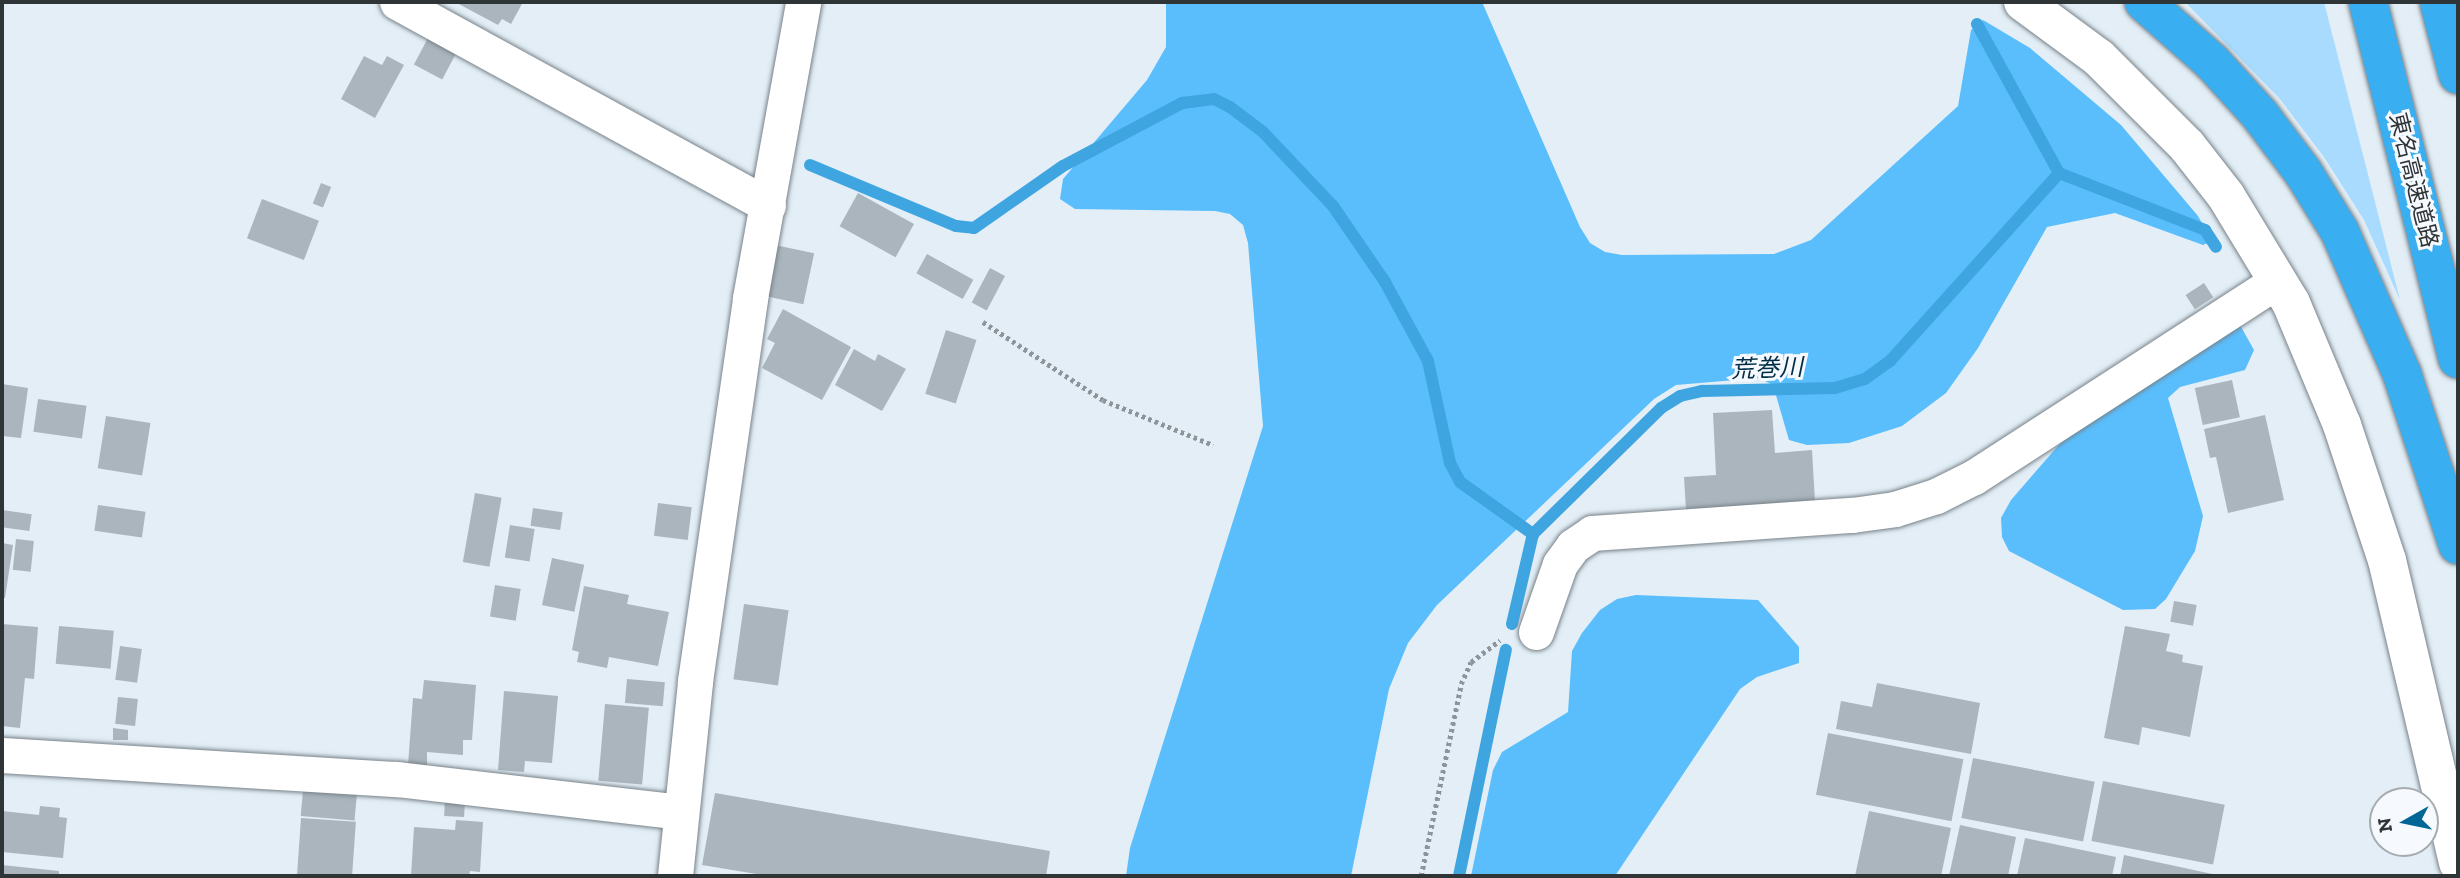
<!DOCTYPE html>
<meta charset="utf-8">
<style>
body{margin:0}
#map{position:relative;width:2460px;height:878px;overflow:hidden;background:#e3eef6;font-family:"Zilla Slab","Noto Sans JP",serif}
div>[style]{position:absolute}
.green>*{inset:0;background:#a8dbfe}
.forest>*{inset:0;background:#5abefc}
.stream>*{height:12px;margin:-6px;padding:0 6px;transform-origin:6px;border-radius:6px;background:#3ea5e1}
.building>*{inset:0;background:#aab5bd;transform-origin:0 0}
.path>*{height:4.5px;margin-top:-2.25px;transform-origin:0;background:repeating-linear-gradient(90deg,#8d959a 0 3.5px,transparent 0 7px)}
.roads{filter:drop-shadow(0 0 2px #788289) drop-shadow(0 0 2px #788289)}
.minor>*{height:35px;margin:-17.5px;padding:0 17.5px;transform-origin:17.5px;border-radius:17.5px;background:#fff}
.tertiary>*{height:38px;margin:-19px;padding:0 19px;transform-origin:19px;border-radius:19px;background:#fff}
.motorway>*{height:38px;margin:-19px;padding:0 19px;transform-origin:19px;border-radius:19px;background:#39aff1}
span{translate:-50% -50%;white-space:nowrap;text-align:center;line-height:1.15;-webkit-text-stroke:6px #f6fafe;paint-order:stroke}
.street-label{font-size:23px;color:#2f3437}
.water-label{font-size:24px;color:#012e46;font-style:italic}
.frame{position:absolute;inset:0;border:4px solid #2f3437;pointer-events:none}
.north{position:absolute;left:2369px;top:787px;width:70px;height:70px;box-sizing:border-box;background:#f6fafe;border:2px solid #a6abae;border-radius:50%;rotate:261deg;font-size:19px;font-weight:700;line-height:28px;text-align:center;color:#2f3437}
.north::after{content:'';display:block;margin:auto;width:24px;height:32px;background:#016695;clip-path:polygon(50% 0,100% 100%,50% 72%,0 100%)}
</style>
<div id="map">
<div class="green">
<div style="clip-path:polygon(2185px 2px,2324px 2px,2400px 300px,2364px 220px,2324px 157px,2280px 99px)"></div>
</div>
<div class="forest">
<div style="clip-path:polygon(1166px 2px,1482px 2px,1580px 227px,1590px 243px,1605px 252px,1622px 255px,1774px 254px,1811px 240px,1958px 106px,1971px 30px,1983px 20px,2030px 48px,2121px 125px,2198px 216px,2212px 241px,2203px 245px,2115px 213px,2047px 227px,1978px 348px,1946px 393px,1902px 426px,1849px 443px,1807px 445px,1789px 440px,1773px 385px,1759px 378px,1676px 385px,1654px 399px,1437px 605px,1408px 643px,1389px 689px,1351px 876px,1126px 876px,1130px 848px,1263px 426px,1248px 243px,1243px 225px,1230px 214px,1215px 211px,1075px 209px,1060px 199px,1063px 179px,1147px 80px,1166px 47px)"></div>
<div style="clip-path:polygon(2240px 325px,2254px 350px,2245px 370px,2180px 387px,2168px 398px,2203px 516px,2195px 551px,2166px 599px,2155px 609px,2123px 610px,2009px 551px,2002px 537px,2001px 518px,2011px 500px,2070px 432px)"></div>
<div style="clip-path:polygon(1636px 595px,1758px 600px,1799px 647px,1799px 663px,1757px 677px,1740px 689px,1615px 876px,1471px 876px,1493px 770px,1502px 752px,1568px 712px,1572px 651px,1582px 633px,1600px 610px,1617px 599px)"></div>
</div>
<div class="stream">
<div style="left:1977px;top:24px;width:170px;rotate:61.2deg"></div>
<div style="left:2059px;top:173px;width:157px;rotate:21.3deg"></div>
<div style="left:2205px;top:230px;width:20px;rotate:57deg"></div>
<div style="left:810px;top:165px;width:158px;rotate:22.7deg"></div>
<div style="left:956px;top:226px;width:18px;rotate:6deg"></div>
<div style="left:974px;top:228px;width:108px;rotate:-34.9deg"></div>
<div style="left:1063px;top:166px;width:135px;rotate:-27.9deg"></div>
<div style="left:1182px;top:103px;width:32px;rotate:-7deg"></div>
<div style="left:1214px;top:99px;width:18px;rotate:27deg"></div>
<div style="left:1230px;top:107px;width:41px;rotate:37.1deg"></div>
<div style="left:1263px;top:132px;width:102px;rotate:46.6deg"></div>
<div style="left:1333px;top:206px;width:92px;rotate:55.6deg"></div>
<div style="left:1385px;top:282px;width:90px;rotate:61.4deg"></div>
<div style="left:1428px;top:361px;width:104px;rotate:77.8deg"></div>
<div style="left:1450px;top:463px;width:21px;rotate:62deg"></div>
<div style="left:1460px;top:482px;width:90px;rotate:35.5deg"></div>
<div style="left:1512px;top:624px;width:92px;rotate:-76.9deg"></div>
<div style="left:1533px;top:534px;width:180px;rotate:-44.5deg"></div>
<div style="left:1661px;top:408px;width:22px;rotate:-32deg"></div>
<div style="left:1680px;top:396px;width:23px;rotate:-13deg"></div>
<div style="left:1702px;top:391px;width:133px;rotate:-1.3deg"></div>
<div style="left:1835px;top:388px;width:31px;rotate:-17deg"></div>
<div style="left:1865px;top:379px;width:31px;rotate:-36deg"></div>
<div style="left:1890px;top:361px;width:253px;rotate:-48deg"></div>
<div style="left:1459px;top:876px;width:231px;rotate:-78.3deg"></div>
</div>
<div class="building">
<div style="clip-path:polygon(455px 2px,523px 2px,511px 24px,502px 19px,498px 25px)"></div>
<div style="left:428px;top:38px;width:32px;height:30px;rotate:28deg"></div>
<div style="clip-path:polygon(364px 56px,382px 65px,387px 56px,404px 65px,375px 118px,341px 99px)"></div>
<div style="left:321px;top:183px;width:11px;height:22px;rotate:22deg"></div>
<div style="left:858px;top:193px;width:64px;height:38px;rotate:29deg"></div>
<div style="left:262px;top:199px;width:61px;height:42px;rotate:21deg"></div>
<div style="left:775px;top:245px;width:40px;height:52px;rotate:12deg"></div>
<div style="left:927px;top:254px;width:53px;height:22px;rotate:29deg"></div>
<div style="left:990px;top:268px;width:17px;height:39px;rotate:28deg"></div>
<div style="left:2204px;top:283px;width:17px;height:22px;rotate:57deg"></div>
<div style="clip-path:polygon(783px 309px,851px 347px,822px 400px,762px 368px,775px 343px,767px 339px)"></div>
<div style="left:946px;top:330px;width:32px;height:67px;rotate:18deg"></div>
<div style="clip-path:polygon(854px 349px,875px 361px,878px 354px,906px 369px,882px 411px,835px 385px)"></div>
<div style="left:2232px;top:380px;width:38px;height:38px;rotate:78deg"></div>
<div style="clip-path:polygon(2px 384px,28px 388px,21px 438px,2px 436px)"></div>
<div style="left:38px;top:399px;width:49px;height:33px;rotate:8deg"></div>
<div style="clip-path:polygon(1772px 410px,1775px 453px,1812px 450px,1815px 502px,1686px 510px,1684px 477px,1716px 475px,1713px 413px)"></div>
<div style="clip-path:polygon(2265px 415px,2284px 500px,2228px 513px,2216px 457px,2210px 458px,2204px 429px)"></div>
<div style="left:106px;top:416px;width:45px;height:53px;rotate:9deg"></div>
<div style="left:475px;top:493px;width:27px;height:70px;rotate:10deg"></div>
<div style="left:658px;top:503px;width:34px;height:33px;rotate:7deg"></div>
<div style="left:98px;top:505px;width:48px;height:26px;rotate:8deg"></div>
<div style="left:533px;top:508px;width:30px;height:18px;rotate:8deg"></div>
<div style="left:2px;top:510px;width:30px;height:17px;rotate:8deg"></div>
<div style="left:510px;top:525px;width:25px;height:33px;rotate:9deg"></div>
<div style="left:16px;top:539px;width:18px;height:31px;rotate:6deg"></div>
<div style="clip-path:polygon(2px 543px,13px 545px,5px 598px,2px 598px)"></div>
<div style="left:552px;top:558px;width:33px;height:48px;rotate:12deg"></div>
<div style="left:495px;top:585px;width:26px;height:32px;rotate:9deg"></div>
<div style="clip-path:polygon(584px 586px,629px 595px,627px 604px,669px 612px,658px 666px,609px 657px,607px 668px,577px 662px,579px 652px,572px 650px)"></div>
<div style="left:2174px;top:601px;width:23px;height:21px;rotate:10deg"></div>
<div style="left:744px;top:604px;width:45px;height:76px;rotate:8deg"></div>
<div style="clip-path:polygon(2px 624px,38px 627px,34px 679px,25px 678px,20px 728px,2px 726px)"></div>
<div style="left:59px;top:626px;width:55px;height:38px;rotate:5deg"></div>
<div style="clip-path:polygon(2125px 626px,2170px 634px,2166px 651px,2183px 655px,2182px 662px,2203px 666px,2190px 737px,2142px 727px,2139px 745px,2104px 738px)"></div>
<div style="left:120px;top:646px;width:22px;height:34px;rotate:8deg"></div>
<div style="left:627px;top:679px;width:38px;height:24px;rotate:5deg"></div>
<div style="clip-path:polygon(424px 680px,476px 685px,472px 740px,463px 740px,463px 755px,427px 752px,427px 767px,408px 765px,413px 698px,422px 699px)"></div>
<div style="clip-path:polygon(1877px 683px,1980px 703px,1971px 754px,1836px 729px,1841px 701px,1872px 707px)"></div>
<div style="clip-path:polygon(504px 691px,558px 696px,552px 763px,525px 761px,524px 772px,498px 770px)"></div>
<div style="left:118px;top:697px;width:20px;height:27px;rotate:6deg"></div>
<div style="left:605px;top:704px;width:44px;height:77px;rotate:5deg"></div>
<div style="clip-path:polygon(113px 728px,128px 730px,128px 740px,113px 740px)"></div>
<div style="left:1828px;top:733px;width:138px;height:63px;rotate:11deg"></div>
<div style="left:1973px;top:758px;width:124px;height:61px;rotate:11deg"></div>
<div style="left:2103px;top:781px;width:124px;height:61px;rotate:11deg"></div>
<div style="left:303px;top:790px;width:54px;height:26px;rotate:5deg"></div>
<div style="clip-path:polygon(715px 793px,1050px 851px,1046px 876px,768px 876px,702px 865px)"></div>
<div style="left:445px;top:799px;width:20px;height:17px;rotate:3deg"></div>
<div style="clip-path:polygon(40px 806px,60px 808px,59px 817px,67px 818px,63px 858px,2px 852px,2px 811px,39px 815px)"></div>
<div style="clip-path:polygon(1869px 811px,1951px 828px,1941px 876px,1855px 876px)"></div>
<div style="left:301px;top:818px;width:55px;height:58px;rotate:4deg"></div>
<div style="clip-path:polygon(456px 820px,483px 822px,480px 872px,470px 871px,469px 876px,411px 876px,414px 827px,455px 830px)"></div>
<div style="clip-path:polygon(1960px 825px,2016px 837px,2008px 876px,1949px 876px)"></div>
<div style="clip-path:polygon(2025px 838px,2116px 857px,2112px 876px,2017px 876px)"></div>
<div style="clip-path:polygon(2124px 855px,2217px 875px,2217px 876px,2120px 876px)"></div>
<div style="clip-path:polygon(2px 865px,59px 871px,59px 876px,2px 876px)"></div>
</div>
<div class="path">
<div style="left:983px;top:322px;width:143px;rotate:33deg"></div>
<div style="left:1103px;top:400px;width:119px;rotate:22.2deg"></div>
<div style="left:1421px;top:876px;width:196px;rotate:-78.2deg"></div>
<div style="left:1461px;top:684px;width:24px;rotate:-66deg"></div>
<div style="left:1471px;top:662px;width:36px;rotate:-37deg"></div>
</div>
<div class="roads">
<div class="minor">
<div style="left:397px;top:2px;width:423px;rotate:28.7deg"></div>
<div style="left:1536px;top:632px;width:72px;rotate:-70.6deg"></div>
<div style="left:1560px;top:564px;width:22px;rotate:-54deg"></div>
<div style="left:1573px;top:546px;width:23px;rotate:-34deg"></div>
<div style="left:1592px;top:533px;width:261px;rotate:-4deg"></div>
<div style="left:1852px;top:515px;width:43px;rotate:-7.9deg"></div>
<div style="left:1895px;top:509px;width:43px;rotate:-17.6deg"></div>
<div style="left:1936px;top:496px;width:42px;rotate:-26.6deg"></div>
<div style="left:1974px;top:477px;width:362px;rotate:-32.9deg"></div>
<div style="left:2px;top:755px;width:395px;rotate:3.5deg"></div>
<div style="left:396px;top:779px;width:286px;rotate:6.6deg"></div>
<div style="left:675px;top:876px;width:196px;rotate:-84.1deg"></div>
<div style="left:695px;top:681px;width:387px;rotate:-81.8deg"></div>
<div style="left:750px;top:298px;width:301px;rotate:-79.8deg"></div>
</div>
<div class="tertiary">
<div style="left:2023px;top:2px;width:94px;rotate:36.4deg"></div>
<div style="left:2099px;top:58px;width:124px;rotate:45deg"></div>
<div style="left:2187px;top:146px;width:63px;rotate:52deg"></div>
<div style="left:2226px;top:196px;width:125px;rotate:58.7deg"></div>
<div style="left:2291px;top:303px;width:132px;rotate:67.3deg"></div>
<div style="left:2342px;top:425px;width:142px;rotate:71.6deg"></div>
<div style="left:2387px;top:560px;width:311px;rotate:76.8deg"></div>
</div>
<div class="motorway">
<div style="left:2144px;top:2px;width:91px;rotate:41.4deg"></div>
<div style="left:2212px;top:62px;width:72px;rotate:47.8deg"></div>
<div style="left:2260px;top:115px;width:71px;rotate:53deg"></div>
<div style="left:2303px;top:172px;width:70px;rotate:58.3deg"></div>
<div style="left:2340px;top:232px;width:155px;rotate:66.4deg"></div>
<div style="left:2402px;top:374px;width:180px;rotate:71.9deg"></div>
<div style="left:2368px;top:2px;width:368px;rotate:75.9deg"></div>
<div style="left:2439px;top:2px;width:75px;rotate:75.4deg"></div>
</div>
</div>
<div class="street-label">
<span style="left:2414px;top:180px;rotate:76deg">東名高速道路</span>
</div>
<div class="water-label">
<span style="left:1767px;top:368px;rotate:-2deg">荒巻川</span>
</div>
<div class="frame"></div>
<div class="north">N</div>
</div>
